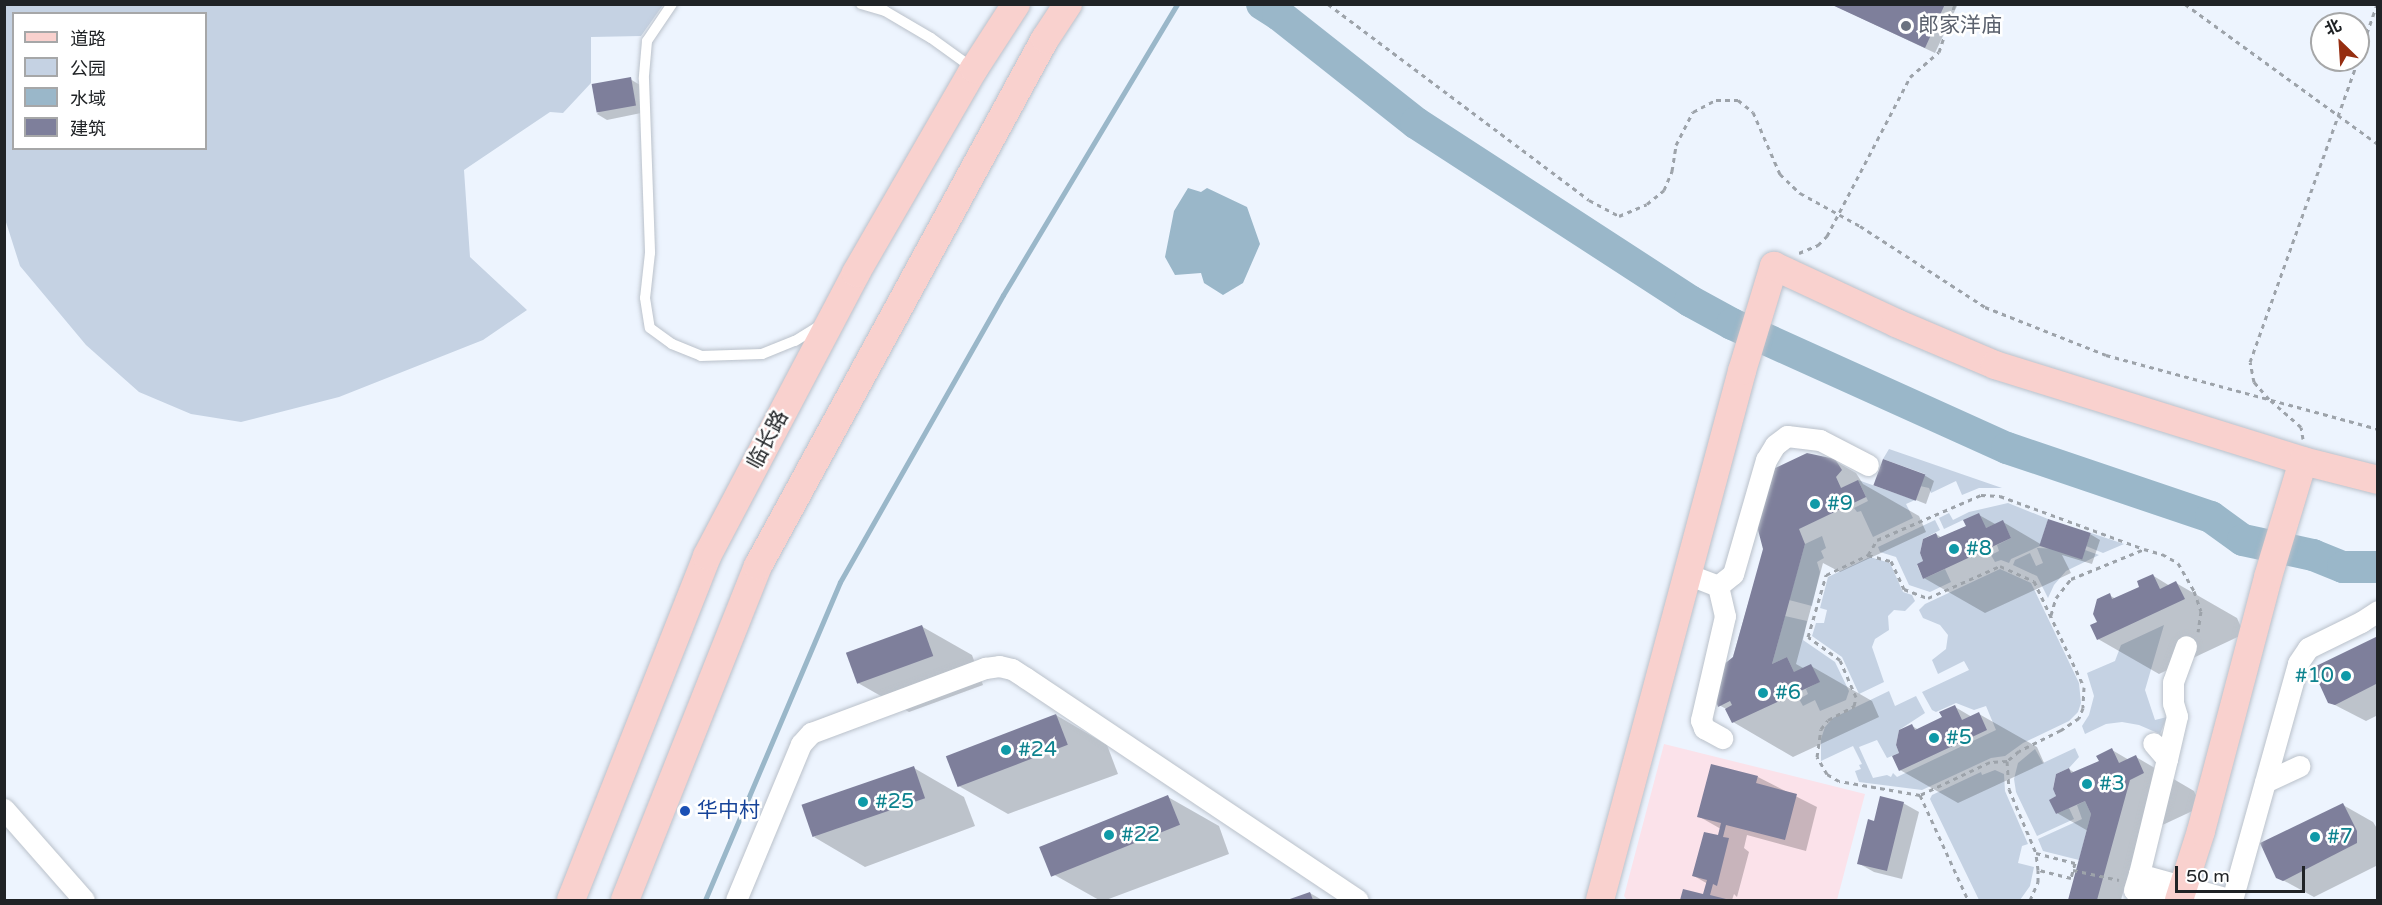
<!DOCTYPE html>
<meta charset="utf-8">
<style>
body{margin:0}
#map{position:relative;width:2382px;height:905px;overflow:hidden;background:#edf4fe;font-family:"Varela Round","Noto Sans SC",sans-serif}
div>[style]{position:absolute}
.education>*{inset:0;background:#fbe2ea}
.green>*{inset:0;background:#c5d2e3}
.water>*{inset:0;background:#9ab7c9}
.shadow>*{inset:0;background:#0003}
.stream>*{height:5px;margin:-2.5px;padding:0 2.5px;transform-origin:2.5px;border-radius:2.5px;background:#9ab7c9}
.river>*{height:32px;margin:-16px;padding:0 16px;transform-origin:16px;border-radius:16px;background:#9ab7c9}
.building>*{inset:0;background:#7e7f9b;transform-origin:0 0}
.path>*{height:3px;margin-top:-1.5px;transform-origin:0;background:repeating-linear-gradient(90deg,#9da3aa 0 4.5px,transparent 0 9px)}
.roads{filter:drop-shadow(0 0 2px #bac1ca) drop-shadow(0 0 2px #bac1ca)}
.lane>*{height:10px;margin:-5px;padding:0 5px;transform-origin:5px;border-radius:5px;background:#fff}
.street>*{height:21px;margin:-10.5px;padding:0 10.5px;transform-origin:10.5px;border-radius:10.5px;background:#fff}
.secondary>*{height:28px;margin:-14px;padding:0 14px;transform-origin:14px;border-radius:14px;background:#f9d1ce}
.dots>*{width:16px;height:16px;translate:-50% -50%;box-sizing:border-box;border:3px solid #fff;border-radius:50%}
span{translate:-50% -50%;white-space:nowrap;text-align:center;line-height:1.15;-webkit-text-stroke:5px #fff;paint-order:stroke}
.worship-label{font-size:21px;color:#5b616d}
.left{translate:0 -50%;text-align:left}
.street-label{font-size:21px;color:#202326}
.culture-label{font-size:21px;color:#0d838f}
.right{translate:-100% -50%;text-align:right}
.transit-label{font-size:21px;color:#164399}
.frame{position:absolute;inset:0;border:6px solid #202326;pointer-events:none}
.legend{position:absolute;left:12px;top:12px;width:195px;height:138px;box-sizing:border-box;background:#fff;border:2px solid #a6a7a8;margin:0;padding:8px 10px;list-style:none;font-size:18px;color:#202326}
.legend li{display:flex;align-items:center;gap:12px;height:30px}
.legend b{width:30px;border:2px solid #a6a7a8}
.north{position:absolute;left:2310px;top:12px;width:60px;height:60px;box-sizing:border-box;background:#fff;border:2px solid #a6a7a8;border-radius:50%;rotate:335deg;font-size:16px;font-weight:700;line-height:24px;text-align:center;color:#202326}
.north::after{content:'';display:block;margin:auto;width:21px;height:27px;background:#962e11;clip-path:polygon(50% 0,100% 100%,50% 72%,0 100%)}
.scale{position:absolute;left:2175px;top:866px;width:130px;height:27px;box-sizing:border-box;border:3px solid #202326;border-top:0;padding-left:8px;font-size:18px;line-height:21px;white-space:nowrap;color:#202326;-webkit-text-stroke:4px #fff;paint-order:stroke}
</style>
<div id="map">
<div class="education">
<div style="clip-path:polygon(1664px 744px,1865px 794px,1837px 900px,1627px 900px,1624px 896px)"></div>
</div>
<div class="green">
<div style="clip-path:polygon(evenodd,5px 5px,5px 4px,663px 5px,641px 36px,591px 37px,591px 83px,563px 113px,550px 112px,464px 170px,470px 257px,527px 310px,483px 340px,339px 397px,241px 422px,191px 414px,139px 392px,86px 345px,20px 266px,5px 219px,5px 5px,14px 14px,206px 14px,206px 148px,14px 148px,14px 14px)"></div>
<div style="clip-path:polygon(1889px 449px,2002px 488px,1979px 488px,1962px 495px,1956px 481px,1931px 493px,1929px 488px,1920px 486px,1925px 474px,1883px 459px)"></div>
<div style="clip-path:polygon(1858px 480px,1915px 500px,1906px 504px,1913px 518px,1873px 537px,1861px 511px,1857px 512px,1854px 508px,1868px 501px)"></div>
<div style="clip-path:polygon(2008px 503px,2048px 519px,2040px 546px,2011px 559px,2009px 563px,2001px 560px,1995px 562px,1991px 555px,1999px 551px,1997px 545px,2011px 538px,2003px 521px,1986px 528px,1963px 520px,1944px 529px,1939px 518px,1949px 513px,1953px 520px,1969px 512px)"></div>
<div style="clip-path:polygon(1935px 520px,1940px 530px,1923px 539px,1920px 553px,1923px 561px,1917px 565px,1923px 579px,1945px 569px,1951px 582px,1930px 592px,1909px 585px,1896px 557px,1880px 552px,1878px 547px)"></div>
<div style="clip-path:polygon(2091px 533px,2124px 544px,2103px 553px,2086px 546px)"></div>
<div style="clip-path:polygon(1822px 536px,1826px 548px,1821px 551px,1824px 558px,1817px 562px,1820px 572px,1812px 606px,1789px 600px,1805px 544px)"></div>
<div style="clip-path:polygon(2037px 548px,2085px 550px,2099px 555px,2066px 571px,2054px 585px,2048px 598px,2037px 576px,2013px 565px,2015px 560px,2030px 553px,2036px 566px,2043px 563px)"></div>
<div style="clip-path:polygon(1870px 557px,1890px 563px,1903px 592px,1912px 595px,1915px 601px,1905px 611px,1894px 610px,1888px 616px,1889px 630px,1875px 639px,1872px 647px,1884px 682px,1859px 694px,1842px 657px,1812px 636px,1816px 623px,1824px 623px,1827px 610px,1820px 608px,1828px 577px)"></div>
<div style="clip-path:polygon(2000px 569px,2031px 583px,2079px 683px,2081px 703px,2078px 712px,2069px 721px,2023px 743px,2005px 756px,1991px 758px,1922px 790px,1859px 782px,1855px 771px,1861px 769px,1859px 765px,1862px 764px,1853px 746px,1821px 761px,1821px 739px,1825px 727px,1833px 718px,1889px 691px,1895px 706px,1916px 696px,1925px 713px,1899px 730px,1896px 745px,1899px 753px,1887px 758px,1877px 740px,1859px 747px,1873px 778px,1887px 775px,1891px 777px,1893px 773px,1897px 777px,1996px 730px,1986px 706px,1974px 710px,1956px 703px,1936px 712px,1932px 710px,1922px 692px,1969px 670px,1964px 661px,1938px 674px,1932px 660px,1946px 649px,1948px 635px,1940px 625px,1923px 618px,1919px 610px,1925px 604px)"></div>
<div style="clip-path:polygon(1785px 616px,1807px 621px,1803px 640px,1835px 662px,1849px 691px,1846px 700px,1820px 711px,1815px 700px,1803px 706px,1799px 699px,1808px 694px,1806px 689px,1819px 682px,1794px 672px,1787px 657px,1772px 664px)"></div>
<div style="clip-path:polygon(2164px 625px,2145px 690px,2155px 720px,2167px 717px,2160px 734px,2139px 725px,2122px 722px,2106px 724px,2085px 734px,2082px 726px,2089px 715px,2094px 696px,2087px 673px,2115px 661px,2121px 645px)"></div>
<div style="clip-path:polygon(2075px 748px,2079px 757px,2069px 768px,2056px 774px,2053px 788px,2056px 796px,2050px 800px,2056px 814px,2069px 808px,2074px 819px,2037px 836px,2016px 792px,2014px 779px,2018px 763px,2035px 749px,2043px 763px)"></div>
<div style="clip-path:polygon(1995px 770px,2004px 774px,2005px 791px,2028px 844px,2022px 846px,2018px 863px,2034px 867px,2030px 886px,2020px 900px,1979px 900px,1930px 799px,1932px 795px,1981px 772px,1982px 775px)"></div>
<div style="clip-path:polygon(2085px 801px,2091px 814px,2079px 860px,2043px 851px,2038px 839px,2082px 819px,2077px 805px)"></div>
</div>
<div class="water">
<div style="clip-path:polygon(1188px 188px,1201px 192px,1207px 188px,1247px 207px,1260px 244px,1243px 283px,1223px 295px,1204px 283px,1201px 273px,1175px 275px,1165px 257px,1174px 211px)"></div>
</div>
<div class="shadow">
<div style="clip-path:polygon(1831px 4px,1958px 4px,1935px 53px)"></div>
<div style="clip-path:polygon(630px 79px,640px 85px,646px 112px,607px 120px,597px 114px)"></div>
<div style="clip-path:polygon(1835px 461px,1856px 473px,1863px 484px,1919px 516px,1926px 532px,1840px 572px,1823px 563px,1796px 664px,1805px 669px,1811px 666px,1872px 701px,1879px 717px,1793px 757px,1733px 722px,1728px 710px,1719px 705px,1764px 549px)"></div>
<div style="clip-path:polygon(1924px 475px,1934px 481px,1926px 504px,1875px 484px)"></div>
<div style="clip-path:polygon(1979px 515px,1997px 525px,2003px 522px,2042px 545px,2090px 534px,2100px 540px,2092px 564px,2062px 555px,2071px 573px,1985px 613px,1924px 578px,1925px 562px,1936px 534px,1942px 538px,1968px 527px)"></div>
<div style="clip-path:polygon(2152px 575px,2170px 586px,2176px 583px,2237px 618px,2244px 634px,2159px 674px,2098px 639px,2099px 623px,2109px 595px,2116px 599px,2141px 587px)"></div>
<div style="clip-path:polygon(921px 626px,972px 655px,983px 685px,909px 712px,858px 683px)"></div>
<div style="clip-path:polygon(2378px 638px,2378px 715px,2366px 721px,2329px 702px)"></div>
<div style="clip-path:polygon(1955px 707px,1972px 717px,1979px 714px,2037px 747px,2044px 763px,1958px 803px,1900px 770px,1901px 753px,1912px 726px,1919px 730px,1944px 718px)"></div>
<div style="clip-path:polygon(1056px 715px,1107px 745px,1118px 774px,1008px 814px,957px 785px)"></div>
<div style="clip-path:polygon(2112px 750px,2129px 760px,2136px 757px,2194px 791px,2201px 807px,2139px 836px,2121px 900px,2070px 900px,2088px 831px,2057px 813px,2058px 797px,2069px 769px,2075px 773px,2101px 761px)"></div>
<div style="clip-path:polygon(914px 768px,964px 797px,975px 826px,865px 867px,814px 837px)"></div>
<div style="clip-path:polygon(1758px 777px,1817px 807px,1806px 851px,1747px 835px,1744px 848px,1749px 852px,1737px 897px,1734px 894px,1732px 900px,1681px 900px,1684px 891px,1704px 896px,1708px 884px,1694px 876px,1719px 837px,1721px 829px,1698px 816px)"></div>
<div style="clip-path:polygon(1168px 797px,1219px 826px,1229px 854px,1106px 900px,1099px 900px,1051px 873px)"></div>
<div style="clip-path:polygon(1903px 803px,1919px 812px,1902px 879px,1874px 872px,1858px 863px,1875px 823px)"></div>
<div style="clip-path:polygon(2343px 805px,2373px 822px,2378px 830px,2378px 865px,2314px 897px,2277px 877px)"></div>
<div style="clip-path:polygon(1310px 893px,1322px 900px,1291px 900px)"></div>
</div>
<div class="stream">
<div style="left:705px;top:900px;width:345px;rotate:-67deg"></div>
<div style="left:840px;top:582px;width:330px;rotate:-60.4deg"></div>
<div style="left:1003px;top:295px;width:339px;rotate:-59.1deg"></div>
</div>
<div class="river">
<div style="left:1262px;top:4px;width:19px;rotate:32deg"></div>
<div style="left:1278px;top:14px;width:176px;rotate:38.3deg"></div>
<div style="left:1416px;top:123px;width:327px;rotate:33deg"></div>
<div style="left:1690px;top:301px;width:48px;rotate:28.7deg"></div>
<div style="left:1732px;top:324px;width:302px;rotate:24.3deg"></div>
<div style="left:2007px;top:448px;width:215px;rotate:18.7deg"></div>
<div style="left:2211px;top:517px;width:39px;rotate:36deg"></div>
<div style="left:2243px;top:540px;width:72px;rotate:12.1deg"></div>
<div style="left:2313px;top:555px;width:32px;rotate:22deg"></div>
<div style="left:2343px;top:567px;width:35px"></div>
</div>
<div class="building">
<div style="clip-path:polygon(1830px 4px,1945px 4px,1925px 48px)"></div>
<div style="left:631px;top:77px;width:29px;height:40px;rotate:80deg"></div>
<div style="clip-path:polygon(1807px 453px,1835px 459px,1842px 470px,1836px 477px,1841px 488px,1858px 480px,1866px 497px,1799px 529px,1805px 544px,1772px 664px,1787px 657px,1794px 672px,1811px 664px,1820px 682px,1732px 723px,1725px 709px,1732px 705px,1730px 701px,1718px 707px,1715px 698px,1723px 665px,1733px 657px,1763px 549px,1757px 526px,1771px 470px)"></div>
<div style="left:1883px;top:459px;width:45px;height:28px;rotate:20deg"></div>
<div style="clip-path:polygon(1979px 513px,1986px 528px,2003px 520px,2011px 538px,1923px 579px,1917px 564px,1923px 561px,1920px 553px,1923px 539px,1936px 533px,1938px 538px,1966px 526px,1963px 520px)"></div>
<div style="left:2048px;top:519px;width:45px;height:28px;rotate:18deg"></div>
<div style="clip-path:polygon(2153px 574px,2160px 589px,2176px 581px,2185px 599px,2097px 640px,2090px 625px,2097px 622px,2093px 614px,2097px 599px,2110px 593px,2112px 599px,2139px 587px,2137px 581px)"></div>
<div style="left:922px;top:625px;width:33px;height:81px;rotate:70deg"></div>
<div style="clip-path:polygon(2378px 636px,2378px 683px,2335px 705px,2328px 703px,2312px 668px)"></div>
<div style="clip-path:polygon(1955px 705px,1962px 720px,1979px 712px,1987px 730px,1899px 771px,1892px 756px,1899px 753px,1896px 745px,1899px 730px,1912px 724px,1915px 730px,1942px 717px,1939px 712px)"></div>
<div style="left:1056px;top:714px;width:33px;height:118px;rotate:69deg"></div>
<div style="clip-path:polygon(2112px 748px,2119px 763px,2136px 755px,2144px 773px,2130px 780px,2097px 900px,2068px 900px,2091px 814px,2085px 801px,2056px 814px,2049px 800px,2056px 796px,2053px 789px,2056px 774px,2069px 768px,2071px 773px,2099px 761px,2096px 756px)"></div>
<div style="clip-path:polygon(1711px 764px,1758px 776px,1756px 783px,1797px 794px,1785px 840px,1726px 825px,1723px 837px,1729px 838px,1717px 886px,1713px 884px,1710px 895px,1730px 900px,1680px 900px,1683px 889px,1703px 894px,1707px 880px,1692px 876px,1704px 832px,1718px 835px,1721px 823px,1697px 817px)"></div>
<div style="left:914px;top:766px;width:34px;height:119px;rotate:71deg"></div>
<div style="left:1168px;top:795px;width:32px;height:139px;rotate:68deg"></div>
<div style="clip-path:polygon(1880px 796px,1904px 802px,1887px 871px,1857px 864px,1868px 819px,1874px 821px)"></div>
<div style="clip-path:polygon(2343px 803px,2357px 831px,2357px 843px,2283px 881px,2276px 878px,2260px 843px)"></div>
<div style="clip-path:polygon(1310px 892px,1313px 900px,1287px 900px)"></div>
</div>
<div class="path">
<div style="left:1328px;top:4px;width:326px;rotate:36.9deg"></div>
<div style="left:1589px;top:200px;width:34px;rotate:28deg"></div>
<div style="left:1619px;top:216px;width:30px;rotate:-23deg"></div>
<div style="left:1647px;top:204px;width:22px;rotate:-39deg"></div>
<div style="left:1664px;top:190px;width:21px;rotate:-67deg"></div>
<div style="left:1672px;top:171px;width:26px;rotate:-81deg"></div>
<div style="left:1676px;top:145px;width:37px;rotate:-63deg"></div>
<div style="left:1693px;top:112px;width:26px;rotate:-28deg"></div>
<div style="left:1716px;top:100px;width:22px"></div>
<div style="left:1738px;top:100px;width:19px;rotate:39deg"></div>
<div style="left:1753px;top:112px;width:68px;rotate:66.5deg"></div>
<div style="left:1780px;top:174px;width:28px;rotate:44deg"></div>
<div style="left:1800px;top:193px;width:68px;rotate:28.8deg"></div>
<div style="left:1860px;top:226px;width:149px;rotate:32.9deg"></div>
<div style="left:1985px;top:307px;width:130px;rotate:21.6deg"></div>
<div style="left:2106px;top:355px;width:282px;rotate:15.2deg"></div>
<div style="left:2185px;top:4px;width:238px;rotate:36deg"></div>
<div style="left:2358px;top:59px;width:58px;rotate:-70.9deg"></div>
<div style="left:1799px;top:253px;width:21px;rotate:-23deg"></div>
<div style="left:1818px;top:245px;width:13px;rotate:-45deg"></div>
<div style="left:1827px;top:236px;width:179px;rotate:-62.4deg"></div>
<div style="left:1910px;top:77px;width:38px;rotate:-41deg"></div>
<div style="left:1939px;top:52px;width:51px;rotate:-71.6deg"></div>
<div style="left:2303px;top:439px;width:12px;rotate:-99deg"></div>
<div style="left:2301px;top:427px;width:43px;rotate:-138.8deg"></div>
<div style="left:2269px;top:399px;width:23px;rotate:-131deg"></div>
<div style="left:2254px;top:382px;width:20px;rotate:-101deg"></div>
<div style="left:2250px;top:362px;width:321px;rotate:-70.3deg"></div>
<div style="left:1868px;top:555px;width:24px;rotate:15deg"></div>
<div style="left:1891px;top:561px;width:31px;rotate:65deg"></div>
<div style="left:1904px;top:589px;width:26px;rotate:21deg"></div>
<div style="left:1928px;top:598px;width:79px;rotate:-24deg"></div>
<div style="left:2000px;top:566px;width:37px;rotate:24deg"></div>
<div style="left:2034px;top:581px;width:117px;rotate:64.7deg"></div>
<div style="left:2084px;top:687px;width:21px;rotate:93deg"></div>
<div style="left:2083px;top:708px;width:11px;rotate:112deg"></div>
<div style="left:2079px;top:718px;width:22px;rotate:146deg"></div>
<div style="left:2061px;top:730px;width:47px;rotate:153.4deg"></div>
<div style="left:2019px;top:751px;width:16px;rotate:140deg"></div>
<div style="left:2007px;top:761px;width:17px;rotate:177deg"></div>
<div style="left:1990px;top:762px;width:77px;rotate:154.8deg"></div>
<div style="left:1920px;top:795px;width:82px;rotate:-170.2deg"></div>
<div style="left:1839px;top:781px;width:14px;rotate:-150deg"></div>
<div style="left:1827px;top:774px;width:20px;rotate:-120deg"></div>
<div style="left:1817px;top:757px;width:28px;rotate:-82deg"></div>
<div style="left:1821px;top:729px;width:11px;rotate:-52deg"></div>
<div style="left:1828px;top:720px;width:30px;rotate:-28deg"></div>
<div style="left:1854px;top:706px;width:9px;rotate:-77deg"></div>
<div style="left:1856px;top:697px;width:40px;rotate:-113.4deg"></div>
<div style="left:1840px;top:660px;width:39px;rotate:-144deg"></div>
<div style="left:1808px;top:637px;width:65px;rotate:-73.8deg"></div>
<div style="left:1826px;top:575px;width:47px;rotate:-25.5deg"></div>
<div style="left:1868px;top:555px;width:17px;rotate:-59deg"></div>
<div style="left:1877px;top:540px;width:113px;rotate:-23.4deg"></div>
<div style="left:1981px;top:495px;width:19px;rotate:3deg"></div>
<div style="left:2000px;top:496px;width:153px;rotate:20.2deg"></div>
<div style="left:2051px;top:615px;width:18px;rotate:-74deg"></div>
<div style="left:2056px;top:598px;width:24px;rotate:-52deg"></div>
<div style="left:2071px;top:579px;width:79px;rotate:-22.3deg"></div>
<div style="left:2144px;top:549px;width:19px;rotate:16deg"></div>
<div style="left:2162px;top:554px;width:18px;rotate:29deg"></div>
<div style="left:2178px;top:563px;width:32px;rotate:60deg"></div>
<div style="left:2194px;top:591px;width:21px;rotate:71deg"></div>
<div style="left:2201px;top:611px;width:21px;rotate:98deg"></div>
<div style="left:2007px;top:761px;width:28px;rotate:86deg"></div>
<div style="left:2009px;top:789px;width:69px;rotate:67.1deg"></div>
<div style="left:2036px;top:853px;width:40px;rotate:14.4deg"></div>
<div style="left:2075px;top:863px;width:16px;rotate:105deg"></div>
<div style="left:2071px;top:878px;width:34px;rotate:-166deg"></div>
<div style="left:2038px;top:870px;width:17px;rotate:-97deg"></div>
<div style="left:1920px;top:795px;width:115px;rotate:65.4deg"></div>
<div style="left:2073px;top:870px;width:47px;rotate:12.3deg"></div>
<div style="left:2030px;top:900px;width:20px;rotate:-66deg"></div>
<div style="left:2038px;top:882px;width:12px;rotate:-90deg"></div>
</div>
<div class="roads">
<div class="lane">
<div style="left:672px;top:4px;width:45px;rotate:124deg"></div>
<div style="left:647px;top:41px;width:38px;rotate:95deg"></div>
<div style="left:644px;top:79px;width:174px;rotate:88deg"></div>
<div style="left:650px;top:253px;width:45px;rotate:96.3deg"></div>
<div style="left:645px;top:298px;width:30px;rotate:81deg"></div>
<div style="left:650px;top:328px;width:27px;rotate:36deg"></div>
<div style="left:672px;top:344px;width:31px;rotate:22deg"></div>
<div style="left:701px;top:356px;width:61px;rotate:-1.9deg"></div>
<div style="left:762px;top:354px;width:35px;rotate:-22deg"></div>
<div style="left:795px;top:341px;width:28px;rotate:-32deg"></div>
<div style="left:861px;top:4px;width:25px;rotate:16deg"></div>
<div style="left:885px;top:11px;width:53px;rotate:30.4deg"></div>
<div style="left:931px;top:38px;width:53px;rotate:35.8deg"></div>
</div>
<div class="street">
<div style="left:1687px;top:574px;width:33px;rotate:21deg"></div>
<div style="left:1718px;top:586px;width:19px;rotate:-39deg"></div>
<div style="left:1733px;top:574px;width:119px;rotate:-73.9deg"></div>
<div style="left:1766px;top:460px;width:17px;rotate:-59deg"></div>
<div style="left:1775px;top:445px;width:15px;rotate:-37deg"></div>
<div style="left:1787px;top:436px;width:33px;rotate:7deg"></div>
<div style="left:1820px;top:440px;width:54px;rotate:27.5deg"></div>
<div style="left:1718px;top:586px;width:31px;rotate:77deg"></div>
<div style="left:1725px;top:616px;width:107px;rotate:103deg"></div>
<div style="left:1701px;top:720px;width:9px;rotate:69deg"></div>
<div style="left:1704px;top:728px;width:21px;rotate:29deg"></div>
<div style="left:2167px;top:759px;width:44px;rotate:-76.9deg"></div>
<div style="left:2177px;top:716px;width:14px;rotate:-107deg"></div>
<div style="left:2173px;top:703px;width:21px;rotate:-90deg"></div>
<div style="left:2173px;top:682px;width:38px;rotate:-70deg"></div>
<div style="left:2265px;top:782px;width:38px;rotate:-25deg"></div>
<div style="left:4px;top:809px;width:121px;rotate:48.7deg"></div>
<div style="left:2139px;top:874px;width:118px;rotate:-76.3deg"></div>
<div style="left:2167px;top:759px;width:21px;rotate:-131deg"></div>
<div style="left:736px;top:900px;width:169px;rotate:-67.4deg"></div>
<div style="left:801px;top:744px;width:15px;rotate:-48deg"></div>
<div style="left:811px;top:733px;width:186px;rotate:-20.5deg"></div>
<div style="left:985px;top:668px;width:14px;rotate:-8deg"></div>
<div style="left:999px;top:666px;width:13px;rotate:13deg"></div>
<div style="left:1012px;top:669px;width:17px;rotate:33deg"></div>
<div style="left:1026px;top:678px;width:399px;rotate:33.8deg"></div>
<div style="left:2168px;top:900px;width:35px;rotate:-164deg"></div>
<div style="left:2134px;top:890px;width:17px;rotate:-73deg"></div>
<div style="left:2139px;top:874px;width:97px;rotate:15.6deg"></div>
<div style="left:2232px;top:900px;width:246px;rotate:-74.4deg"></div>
<div style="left:2298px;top:663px;width:18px;rotate:-56deg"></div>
<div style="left:2308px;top:648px;width:59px;rotate:-26.1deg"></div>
<div style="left:2361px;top:622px;width:20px;rotate:-33deg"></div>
</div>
<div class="secondary">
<div style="left:571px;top:900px;width:370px;rotate:-68.4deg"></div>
<div style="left:707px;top:556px;width:320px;rotate:-62.2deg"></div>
<div style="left:856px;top:273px;width:236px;rotate:-60deg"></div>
<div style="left:974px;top:69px;width:77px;rotate:-57.1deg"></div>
<div style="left:625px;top:900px;width:360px;rotate:-68.3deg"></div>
<div style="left:758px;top:566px;width:600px;rotate:-61.43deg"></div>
<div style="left:1045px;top:39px;width:42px;rotate:-56.7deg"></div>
<div style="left:1600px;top:900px;width:548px;rotate:-74.97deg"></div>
<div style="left:1742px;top:371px;width:110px;rotate:-73.1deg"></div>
<div style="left:1774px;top:266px;width:135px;rotate:25deg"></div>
<div style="left:1896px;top:323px;width:108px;rotate:23deg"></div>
<div style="left:1995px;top:365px;width:323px;rotate:17.3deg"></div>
<div style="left:2303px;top:461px;width:77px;rotate:14.2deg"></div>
<div style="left:2179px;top:900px;width:72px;rotate:-72.3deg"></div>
<div style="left:2201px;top:831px;width:263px;rotate:-75.2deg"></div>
<div style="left:2268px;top:577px;width:121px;rotate:-73.2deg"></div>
</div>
</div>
<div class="dots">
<div style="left:1906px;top:26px;background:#6b7280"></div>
<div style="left:1815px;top:504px;background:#0f9aa8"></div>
<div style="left:1954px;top:549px;background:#0f9aa8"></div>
<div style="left:2346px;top:676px;background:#0f9aa8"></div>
<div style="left:1763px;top:693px;background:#0f9aa8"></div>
<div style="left:1934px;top:738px;background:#0f9aa8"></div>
<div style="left:1006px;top:750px;background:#0f9aa8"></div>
<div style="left:2087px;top:784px;background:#0f9aa8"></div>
<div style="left:863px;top:802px;background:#0f9aa8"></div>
<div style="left:685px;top:811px;background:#1a4fb4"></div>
<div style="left:1109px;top:835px;background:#0f9aa8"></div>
<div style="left:2315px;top:837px;background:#0f9aa8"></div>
</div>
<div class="worship-label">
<span class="left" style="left:1918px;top:26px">郎家洋庙</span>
</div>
<div class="street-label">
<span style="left:768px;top:440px;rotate:-62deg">临长路</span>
</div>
<div class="culture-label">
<span class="left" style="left:1827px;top:504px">#9</span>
<span class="left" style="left:1966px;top:549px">#8</span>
<span class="right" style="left:2334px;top:676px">#10</span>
<span class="left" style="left:1775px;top:693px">#6</span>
<span class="left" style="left:1946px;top:738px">#5</span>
<span class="left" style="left:1018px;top:750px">#24</span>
<span class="left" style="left:2099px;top:784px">#3</span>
<span class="left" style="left:875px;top:802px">#25</span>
<span class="left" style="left:1121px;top:835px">#22</span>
<span class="left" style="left:2327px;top:837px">#7</span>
</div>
<div class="transit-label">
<span class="left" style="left:697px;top:811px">华中村</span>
</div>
<div class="frame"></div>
<ul class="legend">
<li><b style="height:8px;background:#f9d1ce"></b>道路</li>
<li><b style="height:16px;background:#c5d2e3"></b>公园</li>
<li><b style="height:16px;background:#9ab7c9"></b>水域</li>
<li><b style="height:16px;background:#7e7f9b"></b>建筑</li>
</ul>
<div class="north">北</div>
<div class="scale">50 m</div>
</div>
